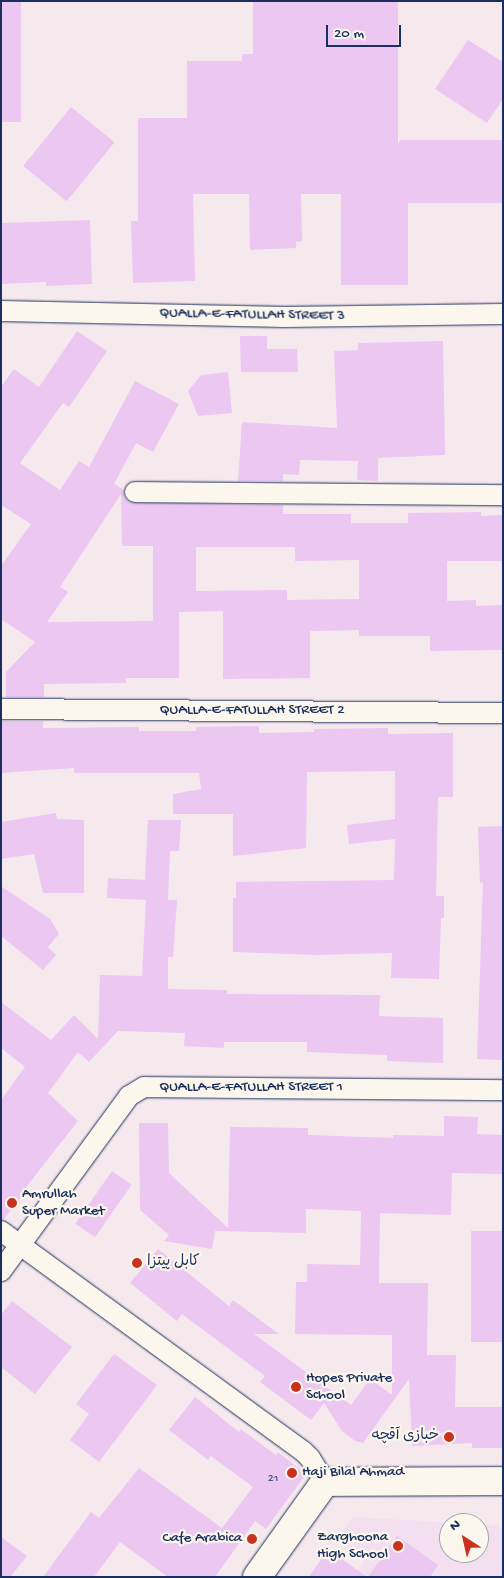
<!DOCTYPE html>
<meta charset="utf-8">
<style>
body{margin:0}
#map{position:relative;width:504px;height:1578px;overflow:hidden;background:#f6e9ee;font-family:"Gochi Hand","Playpen Sans Arabic",sans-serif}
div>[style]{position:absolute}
.built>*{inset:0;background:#f3dfef}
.building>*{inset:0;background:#ebc7f2;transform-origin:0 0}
.roads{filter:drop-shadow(0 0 1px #1b2f5e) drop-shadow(0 0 1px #1b2f5e)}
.street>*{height:20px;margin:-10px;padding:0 10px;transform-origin:10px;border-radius:10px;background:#fbf7ec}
.secondary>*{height:28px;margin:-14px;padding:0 14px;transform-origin:14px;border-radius:14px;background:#fbf7ec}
.dots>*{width:14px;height:14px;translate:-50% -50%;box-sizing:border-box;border:2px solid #fbf7ec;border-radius:50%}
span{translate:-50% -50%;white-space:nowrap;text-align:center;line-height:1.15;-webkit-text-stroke:4.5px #fbf7ec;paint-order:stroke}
.number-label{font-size:12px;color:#4f5583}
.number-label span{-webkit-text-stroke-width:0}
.street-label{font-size:15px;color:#1b2f5e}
.poi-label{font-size:15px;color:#1b2f5e}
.left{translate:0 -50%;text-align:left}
.right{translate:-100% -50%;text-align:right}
.frame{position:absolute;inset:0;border:2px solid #1b2f5e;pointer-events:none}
.north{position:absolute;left:439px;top:1513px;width:50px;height:50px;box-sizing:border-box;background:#fbf7ec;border:1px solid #a1a7b3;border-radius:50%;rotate:325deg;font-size:14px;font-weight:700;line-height:20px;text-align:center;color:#1b2f5e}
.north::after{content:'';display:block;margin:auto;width:18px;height:22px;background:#c8321e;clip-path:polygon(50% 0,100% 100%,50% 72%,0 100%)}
.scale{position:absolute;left:326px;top:25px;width:75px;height:22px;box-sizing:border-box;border:2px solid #1b2f5e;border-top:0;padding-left:6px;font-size:15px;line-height:18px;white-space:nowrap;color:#1b2f5e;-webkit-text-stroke:4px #fbf7ec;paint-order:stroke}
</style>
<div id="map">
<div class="built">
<div style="clip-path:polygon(353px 1517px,458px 1523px,449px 1523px,449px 1553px,479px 1553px,479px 1524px,497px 1525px,503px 1530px,503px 1577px,352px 1577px,365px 1559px,337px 1539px)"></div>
</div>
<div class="building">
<div style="left:1px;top:1px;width:20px;height:121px"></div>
<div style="clip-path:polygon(253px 1px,398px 1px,398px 144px,401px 140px,503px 140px,503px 203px,408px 203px,408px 285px,341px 285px,341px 194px,301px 194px,302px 241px,296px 242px,296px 248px,250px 250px,249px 194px,193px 194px,195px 281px,133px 283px,131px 221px,138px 221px,138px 118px,187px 118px,187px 61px,242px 61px,242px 54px,253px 54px)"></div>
<div style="clip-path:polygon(468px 40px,503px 62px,503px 99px,487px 123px,435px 89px)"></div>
<div style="left:71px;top:107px;width:56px;height:76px;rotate:39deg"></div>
<div style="clip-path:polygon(90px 220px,92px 284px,46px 286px,46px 282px,1px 284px,1px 223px)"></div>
<div style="clip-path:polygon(evenodd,77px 331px,107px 351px,69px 407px,63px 403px,20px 463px,60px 490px,79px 461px,89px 467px,135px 381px,179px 404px,153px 452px,136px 443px,114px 484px,124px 490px,124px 497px,129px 502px,283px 505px,283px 514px,351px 514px,351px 523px,408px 523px,408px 513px,481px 512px,481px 516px,503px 515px,503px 561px,447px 561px,447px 601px,476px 600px,476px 606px,503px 605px,503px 650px,430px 651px,430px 636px,359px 636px,359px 630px,310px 631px,310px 678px,223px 679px,223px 611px,179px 612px,179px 678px,126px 678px,126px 683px,44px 684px,44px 697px,6px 697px,6px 672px,35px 642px,1px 619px,1px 566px,31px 524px,1px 505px,1px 387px,14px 369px,39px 387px,77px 331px,121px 494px,122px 546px,153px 546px,153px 621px,47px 622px,68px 592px,60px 587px,121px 494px,77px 331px,196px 547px,295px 547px,295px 561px,359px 560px,359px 599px,287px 600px,287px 590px,196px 591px,196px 547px)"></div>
<div style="clip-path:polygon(240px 336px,267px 336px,267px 349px,297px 349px,298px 372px,241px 372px)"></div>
<div style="clip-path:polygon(443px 341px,445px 455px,378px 458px,378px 481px,357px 480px,358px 461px,300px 460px,299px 475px,283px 474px,283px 481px,238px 481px,242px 422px,337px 428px,334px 351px,358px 350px,358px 343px)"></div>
<div style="clip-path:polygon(228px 372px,232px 413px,198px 416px,188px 391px,201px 375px)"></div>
<div style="clip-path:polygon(1px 721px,43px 721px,43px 728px,139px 727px,139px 731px,196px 731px,196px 727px,259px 726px,259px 733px,314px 732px,314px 729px,388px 728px,388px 734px,453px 733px,453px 797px,438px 797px,436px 896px,444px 896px,444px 918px,441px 918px,439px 979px,391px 978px,392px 953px,316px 955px,233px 952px,233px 898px,236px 898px,236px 882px,394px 880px,395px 839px,349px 844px,347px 825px,395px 819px,395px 771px,307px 772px,306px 848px,233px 856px,233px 814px,173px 814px,173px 794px,201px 789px,199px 773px,74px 773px,74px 768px,1px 773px)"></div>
<div style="clip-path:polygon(56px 813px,57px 819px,84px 820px,84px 893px,43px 893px,34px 854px,1px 859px,1px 822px)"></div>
<div style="clip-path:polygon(148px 820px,181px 820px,179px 851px,170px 851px,168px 900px,177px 900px,173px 957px,168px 957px,168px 989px,227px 990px,227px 994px,380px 995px,379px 1016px,443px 1018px,443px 1063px,387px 1061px,387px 1055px,307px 1052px,307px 1042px,224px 1042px,224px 1048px,184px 1046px,185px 1033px,118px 1031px,89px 1062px,78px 1052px,48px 1093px,78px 1121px,23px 1191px,25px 1192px,3px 1220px,1px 1219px,1px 1100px,25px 1067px,1px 1048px,1px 1002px,51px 1040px,74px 1015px,98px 1039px,100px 975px,142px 976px,146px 900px,107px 898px,108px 878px,145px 880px)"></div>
<div style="clip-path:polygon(503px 826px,503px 1060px,477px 1059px,483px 882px,480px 883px,478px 827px)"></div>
<div style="clip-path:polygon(1px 886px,50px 919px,59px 934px,48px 947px,56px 955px,43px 970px,1px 936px)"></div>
<div style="clip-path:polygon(444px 1116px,478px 1117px,477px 1134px,503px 1135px,503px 1174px,452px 1173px,451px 1215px,380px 1213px,379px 1283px,428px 1283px,427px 1355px,456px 1355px,455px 1407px,503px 1407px,503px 1448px,472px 1448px,472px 1443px,412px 1446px,409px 1379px,363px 1443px,355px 1441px,342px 1431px,324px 1403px,311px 1420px,260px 1382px,265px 1376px,182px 1314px,177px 1321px,130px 1283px,158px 1249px,229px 1306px,233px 1300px,279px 1334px,254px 1334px,351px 1405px,370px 1379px,392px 1395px,392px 1335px,295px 1334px,296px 1282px,307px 1282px,307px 1264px,360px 1265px,361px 1211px,306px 1209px,306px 1233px,215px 1231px,212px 1249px,164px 1241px,169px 1235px,140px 1210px,139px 1123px,168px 1123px,169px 1173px,228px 1228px,230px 1127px,308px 1128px,308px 1135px,393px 1138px,393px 1135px,444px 1136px)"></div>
<div style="left:112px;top:1171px;width:24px;height:64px;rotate:35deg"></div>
<div style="left:471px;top:1231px;width:32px;height:111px"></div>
<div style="clip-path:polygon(12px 1301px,72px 1347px,35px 1394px,1px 1367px,1px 1315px)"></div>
<div style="clip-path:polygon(114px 1354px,157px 1385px,99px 1462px,70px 1440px,89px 1414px,76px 1404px)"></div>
<div style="clip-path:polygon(195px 1397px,239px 1432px,241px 1429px,276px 1455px,278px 1452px,306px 1474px,266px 1529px,255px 1521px,215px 1577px,168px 1577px,120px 1542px,94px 1577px,43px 1577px,91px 1512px,99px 1518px,139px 1468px,222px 1528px,253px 1487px,211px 1456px,208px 1460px,169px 1430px)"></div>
<div style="clip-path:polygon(397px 1536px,438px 1565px,430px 1577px,368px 1577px)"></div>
<div style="clip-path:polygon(1px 1537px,27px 1556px,10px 1577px,1px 1577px)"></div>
<div style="clip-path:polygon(328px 1549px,367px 1577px,309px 1577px)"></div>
</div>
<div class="roads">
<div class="street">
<div style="left:1px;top:311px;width:284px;rotate:1.2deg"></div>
<div style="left:285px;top:317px;width:218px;rotate:-0.8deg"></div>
<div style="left:135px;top:492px;width:368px;rotate:0.5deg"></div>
<div style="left:1px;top:709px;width:502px;rotate:0.46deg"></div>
<div style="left:1px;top:1231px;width:374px;rotate:36.1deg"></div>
<div style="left:303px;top:1451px;width:10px;rotate:45deg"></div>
<div style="left:310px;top:1458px;width:28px;rotate:58deg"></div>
<div style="left:1px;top:1271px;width:217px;rotate:-53.8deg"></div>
<div style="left:129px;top:1096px;width:17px;rotate:-31deg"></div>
<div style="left:144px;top:1087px;width:359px;rotate:0.5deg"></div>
</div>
<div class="secondary">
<div style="left:257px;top:1577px;width:117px;rotate:-54.4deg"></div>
<div style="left:325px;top:1482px;width:178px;rotate:-0.3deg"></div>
</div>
</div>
<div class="dots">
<div style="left:12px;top:1203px;background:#c8321e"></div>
<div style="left:137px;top:1263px;background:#c8321e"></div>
<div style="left:296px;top:1387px;background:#c8321e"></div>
<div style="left:449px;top:1437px;background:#c8321e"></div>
<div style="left:292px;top:1473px;background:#c8321e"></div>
<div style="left:252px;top:1539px;background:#c8321e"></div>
<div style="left:398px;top:1546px;background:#c8321e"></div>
</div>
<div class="number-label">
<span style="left:273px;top:1480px">21</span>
</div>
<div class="street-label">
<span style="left:252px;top:315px;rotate:1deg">QUALLA-E-FATULLAH STREET 3</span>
<span style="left:252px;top:711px">QUALLA-E-FATULLAH STREET 2</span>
<span style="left:251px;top:1088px">QUALLA-E-FATULLAH STREET 1</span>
</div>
<div class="poi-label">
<span class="left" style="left:22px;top:1203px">Amrullah<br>Super Market</span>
<span class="left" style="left:147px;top:1263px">کابل پیتزا</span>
<span class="left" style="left:306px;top:1387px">Hopes Private<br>School</span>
<span class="right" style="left:439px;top:1437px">خبازی آقچه</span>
<span class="left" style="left:302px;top:1473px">Haji Bilal Ahmad</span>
<span class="right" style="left:388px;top:1546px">Zarghoona<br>High School</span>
<span class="right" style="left:242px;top:1539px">Cafe Arabica</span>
</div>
<div class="frame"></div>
<div class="north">N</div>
<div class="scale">20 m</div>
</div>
